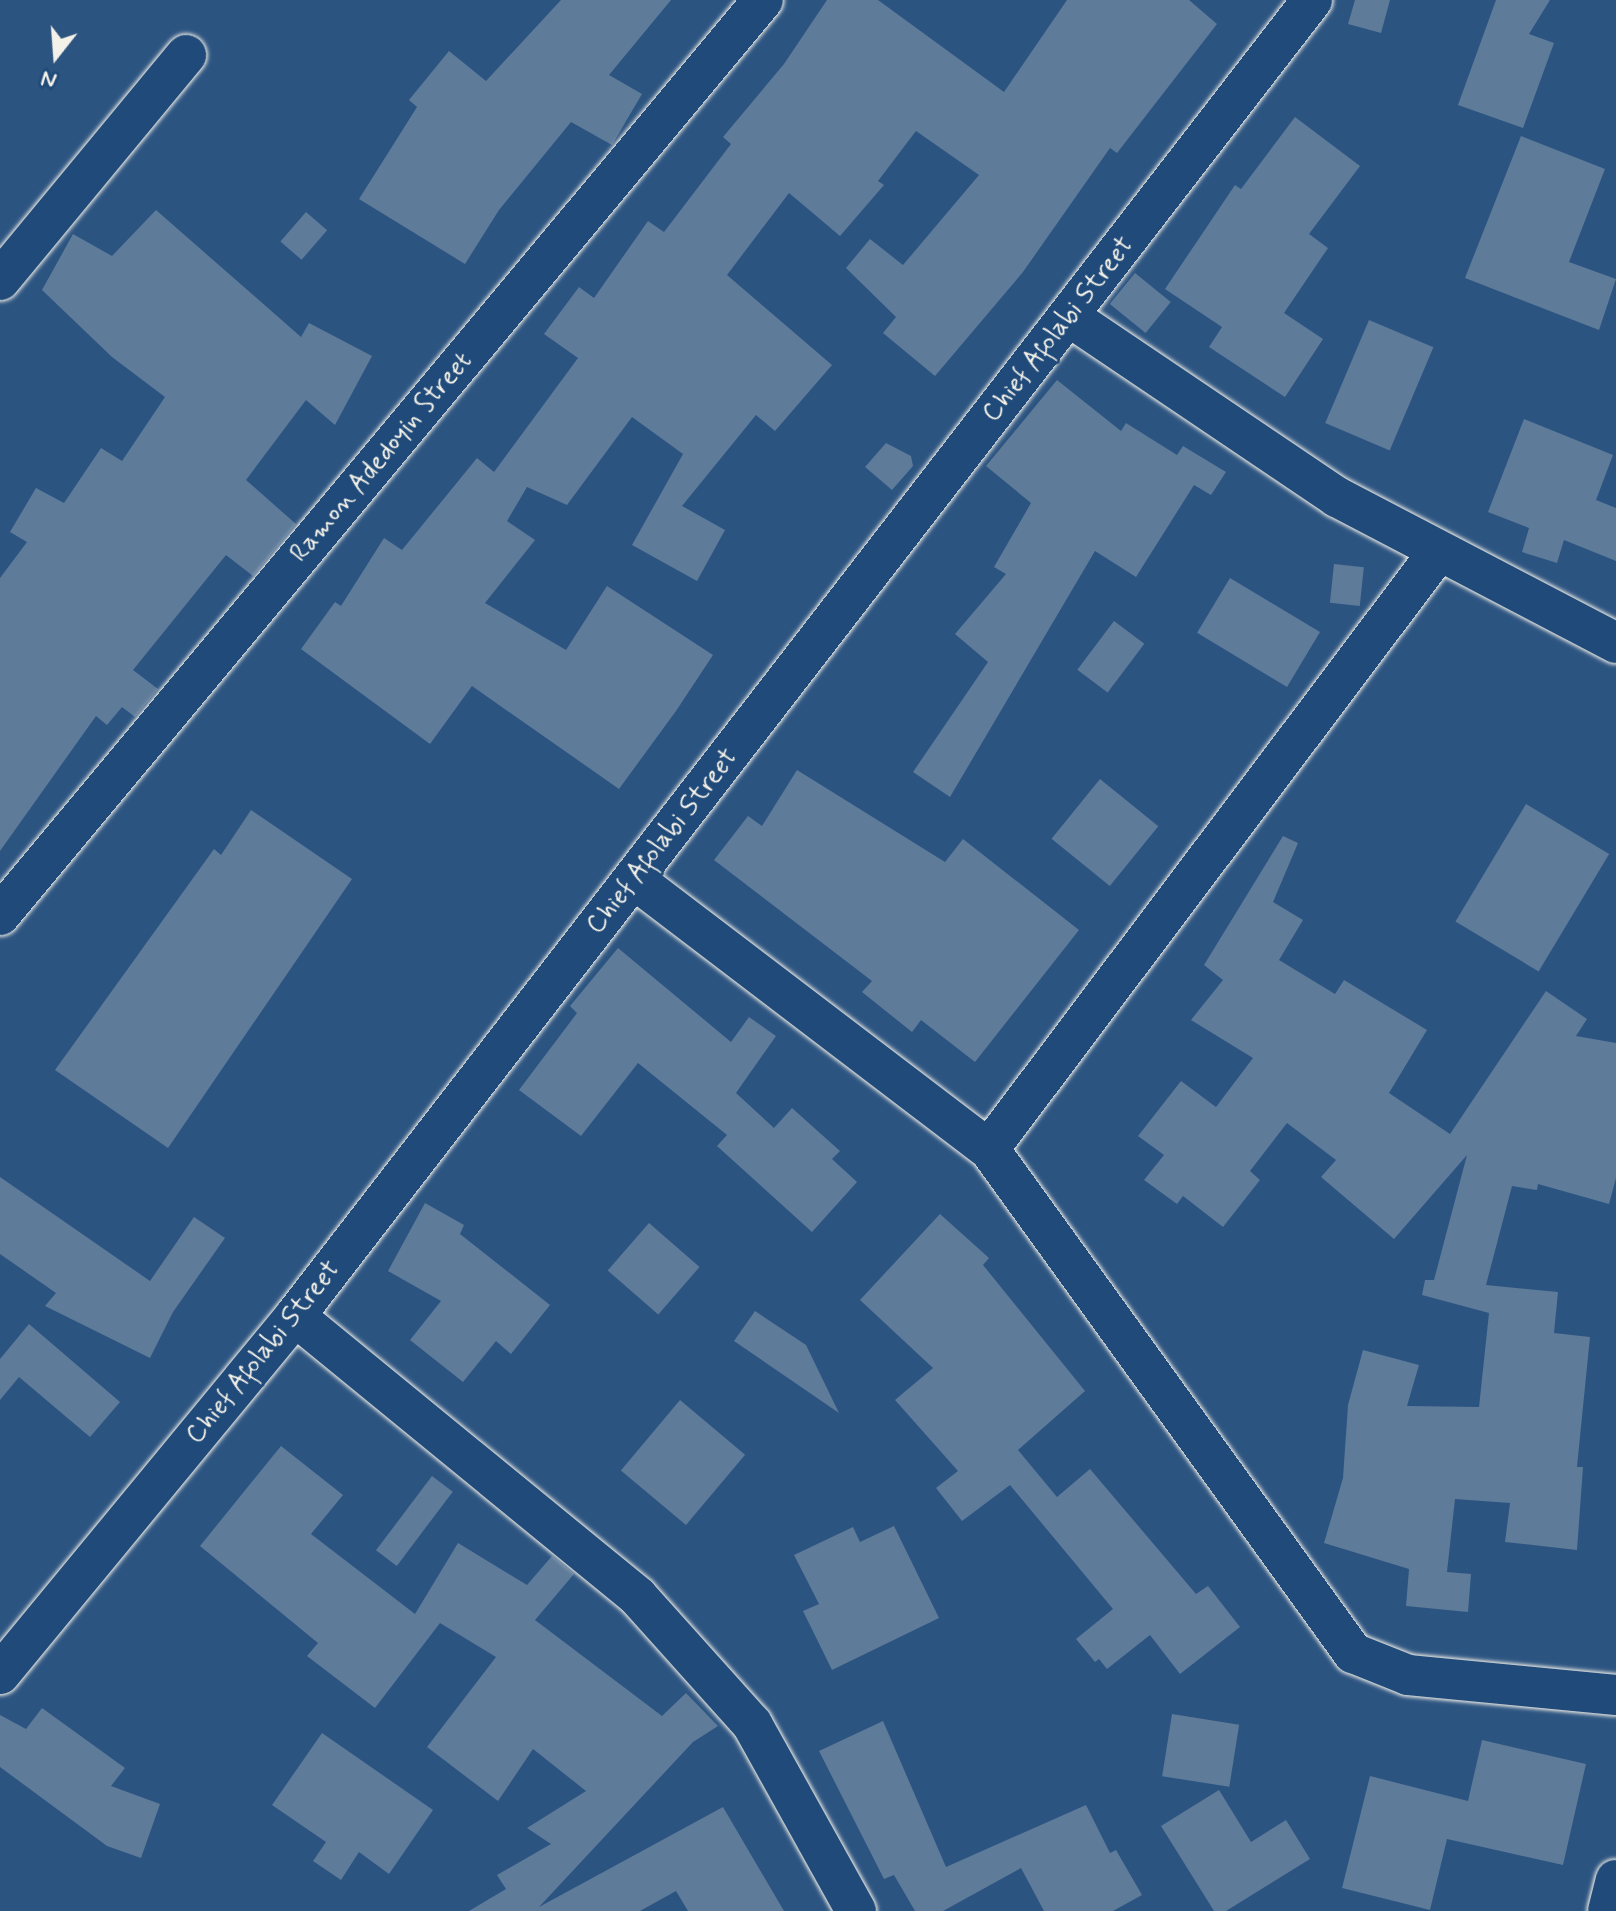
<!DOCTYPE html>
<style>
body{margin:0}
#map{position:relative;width:1616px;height:1911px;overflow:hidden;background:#2c5481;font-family:Mynerve,sans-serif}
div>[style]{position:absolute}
.building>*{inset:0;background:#5e7b9a;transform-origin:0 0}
.roads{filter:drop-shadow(0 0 2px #f4f1e8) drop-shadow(0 0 2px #f4f1e8)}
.minor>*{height:40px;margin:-20px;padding:0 20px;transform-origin:20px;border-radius:20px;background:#1f4a7a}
span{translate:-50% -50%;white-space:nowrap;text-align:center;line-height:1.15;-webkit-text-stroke:6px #1f4a7a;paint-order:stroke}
.street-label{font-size:26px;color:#f4f1e8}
.north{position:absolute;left:16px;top:16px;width:80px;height:80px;-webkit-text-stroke:6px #1f4a7a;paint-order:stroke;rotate:197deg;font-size:22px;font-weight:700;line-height:32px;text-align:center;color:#f4f1e8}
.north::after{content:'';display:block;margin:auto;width:28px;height:36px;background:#f4f1e8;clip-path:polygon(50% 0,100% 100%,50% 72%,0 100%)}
</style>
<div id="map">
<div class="building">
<div style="clip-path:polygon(561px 0,671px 0,609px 75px,642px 94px,612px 145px,571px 122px,499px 210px,465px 264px,359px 199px,417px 107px,409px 100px,449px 51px,486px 81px)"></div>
<div style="clip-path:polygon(827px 0,878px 0,1004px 92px,1067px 0,1189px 0,1217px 24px,1117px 153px,1110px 148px,1023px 272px,935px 376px,883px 333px,896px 317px,846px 268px,870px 239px,903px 265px,979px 175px,916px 131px,878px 181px,884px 185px,840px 236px,789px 193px,727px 275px,832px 365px,775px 431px,756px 415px,682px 506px,725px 530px,697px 581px,632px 545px,683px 454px,632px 417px,567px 505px,527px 487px,507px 521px,535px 540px,485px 603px,566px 650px,607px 586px,713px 655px,676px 711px,619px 789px,472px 686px,430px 744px,301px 649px,335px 602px,341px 606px,384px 538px,402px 550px,477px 458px,494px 472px,578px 358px,544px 334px,579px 287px,594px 298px,648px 221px,664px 232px,731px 144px,723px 137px,784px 64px)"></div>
<div style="clip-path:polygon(1355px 0,1390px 0,1381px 33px,1348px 24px)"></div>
<div style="clip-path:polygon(1496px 0,1550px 0,1529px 34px,1554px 43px,1523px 128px,1458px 105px)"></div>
<div style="clip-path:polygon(1295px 117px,1360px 166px,1309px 234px,1328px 248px,1284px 313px,1323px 339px,1285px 397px,1209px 347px,1222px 327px,1165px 289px,1235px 185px,1241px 189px)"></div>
<div style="clip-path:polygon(1521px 136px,1605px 169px,1569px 262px,1616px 279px,1599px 330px,1465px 278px)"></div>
<div style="clip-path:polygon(156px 210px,301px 337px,309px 323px,372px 356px,335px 425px,306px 400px,246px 480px,296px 524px,253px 576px,226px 555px,133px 670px,158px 689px,135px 717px,122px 707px,107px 725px,96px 716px,0 851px,0 578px,27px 542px,10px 532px,36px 488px,64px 503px,101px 448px,122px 461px,165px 397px,112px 357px,42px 290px,73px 234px,112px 256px)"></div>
<div style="left:306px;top:212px;width:28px;height:39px;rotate:41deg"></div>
<div style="left:1135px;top:273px;width:46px;height:40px;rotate:39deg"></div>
<div style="left:1369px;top:320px;width:70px;height:112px;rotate:23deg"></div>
<div style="clip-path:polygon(1057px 380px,1121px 431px,1126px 423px,1177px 455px,1183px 446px,1226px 472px,1211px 495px,1194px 485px,1136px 577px,1095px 551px,950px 797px,913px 772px,988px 662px,955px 634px,1006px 574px,994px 567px,1031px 503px,986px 466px)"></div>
<div style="clip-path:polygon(1524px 419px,1613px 455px,1596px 500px,1616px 508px,1616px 561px,1564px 540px,1557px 563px,1522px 552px,1529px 528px,1488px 512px)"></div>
<div style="clip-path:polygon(886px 443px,911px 456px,913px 466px,892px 490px,865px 467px)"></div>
<div style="left:1334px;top:564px;width:30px;height:39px;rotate:6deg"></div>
<div style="left:1230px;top:578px;width:105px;height:64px;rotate:31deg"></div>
<div style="left:1114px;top:621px;width:38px;height:61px;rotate:37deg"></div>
<div style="clip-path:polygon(797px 770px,945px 862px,963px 839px,1079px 930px,975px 1062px,921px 1020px,912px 1032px,862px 992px,872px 981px,714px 860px,748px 816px,762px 826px)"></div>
<div style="left:1100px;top:779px;width:75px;height:77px;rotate:39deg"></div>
<div style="left:1526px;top:804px;width:97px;height:137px;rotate:31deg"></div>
<div style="clip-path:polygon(251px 810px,352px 879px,168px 1148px,55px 1070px,214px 849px,221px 855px)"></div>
<div style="clip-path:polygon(1283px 836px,1298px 843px,1273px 902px,1303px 920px,1279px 960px,1335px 994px,1344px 980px,1427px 1030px,1389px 1093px,1450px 1134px,1546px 991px,1587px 1019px,1576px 1036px,1616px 1043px,1616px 1178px,1609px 1204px,1538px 1184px,1537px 1190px,1512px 1186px,1486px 1285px,1558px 1292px,1554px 1333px,1590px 1337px,1577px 1467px,1583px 1467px,1577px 1550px,1505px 1542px,1510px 1503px,1455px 1499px,1447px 1572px,1471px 1574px,1468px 1612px,1406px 1606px,1409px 1569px,1324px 1543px,1343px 1478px,1348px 1405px,1363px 1350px,1419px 1365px,1407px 1406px,1479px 1407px,1489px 1313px,1422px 1295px,1425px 1280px,1434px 1280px,1467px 1155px,1394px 1239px,1321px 1177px,1336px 1160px,1287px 1123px,1250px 1171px,1260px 1180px,1223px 1227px,1183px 1196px,1177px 1204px,1144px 1180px,1164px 1155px,1138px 1136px,1181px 1081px,1216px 1107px,1253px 1058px,1191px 1020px,1223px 980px,1204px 965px)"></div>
<div style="clip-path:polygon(618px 948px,731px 1042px,749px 1017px,776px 1036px,736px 1093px,774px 1128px,792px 1108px,840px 1151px,832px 1159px,857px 1182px,812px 1232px,717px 1146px,727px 1135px,638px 1063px,581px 1136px,519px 1090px,577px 1013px,570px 1006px)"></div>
<div style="clip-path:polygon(0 1177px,150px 1281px,194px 1217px,225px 1238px,173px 1312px,150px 1358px,45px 1306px,56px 1293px,0 1254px)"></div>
<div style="clip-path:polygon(425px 1203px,464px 1225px,460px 1234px,550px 1305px,511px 1354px,496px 1341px,463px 1382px,410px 1340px,441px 1301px,388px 1271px)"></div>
<div style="clip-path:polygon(940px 1214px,989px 1258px,983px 1265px,1085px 1391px,1018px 1450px,1057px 1497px,1090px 1469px,1196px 1594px,1208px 1586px,1240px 1627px,1180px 1674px,1150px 1635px,1107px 1669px,1099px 1659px,1095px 1662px,1076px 1639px,1113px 1609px,1010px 1485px,962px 1521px,936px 1488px,958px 1471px,895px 1400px,933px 1368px,860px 1300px)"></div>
<div style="left:649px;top:1223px;width:67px;height:63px;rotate:41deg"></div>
<div style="clip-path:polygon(755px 1311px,806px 1345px,839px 1413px,734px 1341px)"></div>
<div style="clip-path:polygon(29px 1324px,120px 1402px,90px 1437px,19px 1377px,0 1400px,0 1359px)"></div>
<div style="left:680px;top:1400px;width:85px;height:92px;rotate:40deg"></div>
<div style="clip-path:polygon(281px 1446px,343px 1495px,311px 1534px,415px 1614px,458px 1543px,527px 1585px,552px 1556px,574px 1574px,535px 1620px,662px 1716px,686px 1693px,718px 1726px,693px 1742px,539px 1907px,723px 1807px,784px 1911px,688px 1911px,676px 1891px,640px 1911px,469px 1911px,506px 1889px,497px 1875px,551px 1844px,527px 1828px,586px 1791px,533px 1749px,498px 1801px,427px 1747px,496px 1657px,440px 1623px,375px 1708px,307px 1656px,318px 1643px,200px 1546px)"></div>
<div style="left:432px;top:1476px;width:26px;height:93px;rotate:37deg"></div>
<div style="clip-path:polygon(894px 1526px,939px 1618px,832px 1670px,803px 1611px,819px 1604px,794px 1555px,853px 1527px,860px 1542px)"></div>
<div style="clip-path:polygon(42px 1708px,125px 1768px,111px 1786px,160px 1804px,141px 1858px,107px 1846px,0 1767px,0 1715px,26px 1729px)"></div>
<div style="left:1172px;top:1714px;width:68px;height:63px;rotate:9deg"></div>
<div style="clip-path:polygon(883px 1721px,946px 1867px,1086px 1805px,1110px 1853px,1116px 1850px,1142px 1895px,1113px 1911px,1044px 1911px,1021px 1868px,943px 1911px,915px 1911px,894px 1875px,884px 1879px,819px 1751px)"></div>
<div style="clip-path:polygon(322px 1733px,433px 1810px,389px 1874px,359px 1852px,341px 1880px,313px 1861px,326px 1842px,272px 1805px)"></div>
<div style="clip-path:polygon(1482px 1740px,1586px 1764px,1563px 1865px,1447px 1839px,1430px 1910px,1342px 1888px,1370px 1776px,1468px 1801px)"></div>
<div style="clip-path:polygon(1219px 1790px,1251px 1842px,1286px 1820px,1310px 1859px,1226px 1911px,1214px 1911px,1161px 1826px)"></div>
</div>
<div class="roads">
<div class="minor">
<div style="left:0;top:280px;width:292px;rotate:-50.4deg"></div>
<div style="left:1070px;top:317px;width:322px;rotate:34deg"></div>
<div style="left:1337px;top:497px;width:315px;rotate:27.6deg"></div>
<div style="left:634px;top:879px;width:446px;rotate:37.3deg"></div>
<div style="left:989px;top:1149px;width:622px;rotate:54.16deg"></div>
<div style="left:1353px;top:1653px;width:59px;rotate:21.8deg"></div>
<div style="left:1408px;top:1675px;width:209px;rotate:5.5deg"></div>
<div style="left:0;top:915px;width:1191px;rotate:-50.18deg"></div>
<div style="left:989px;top:1149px;width:747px;rotate:-53.05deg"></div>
<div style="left:295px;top:1316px;width:443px;rotate:39.3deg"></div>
<div style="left:638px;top:1597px;width:171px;rotate:48.1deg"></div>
<div style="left:752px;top:1724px;width:214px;rotate:60.9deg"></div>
<div style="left:0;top:1674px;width:464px;rotate:-50.5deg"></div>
<div style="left:295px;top:1316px;width:1663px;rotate:-52.3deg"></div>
<div style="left:1608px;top:1911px;width:32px;rotate:-76deg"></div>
</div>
</div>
<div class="street-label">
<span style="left:1059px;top:330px;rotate:-52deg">Chief Afolabi Street</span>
<span style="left:382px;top:458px;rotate:-50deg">Ramon Adedoyin Street</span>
<span style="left:663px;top:842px;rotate:-52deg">Chief Afolabi Street</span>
<span style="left:264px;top:1353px;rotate:-51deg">Chief Afolabi Street</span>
</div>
<div class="north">N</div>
</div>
